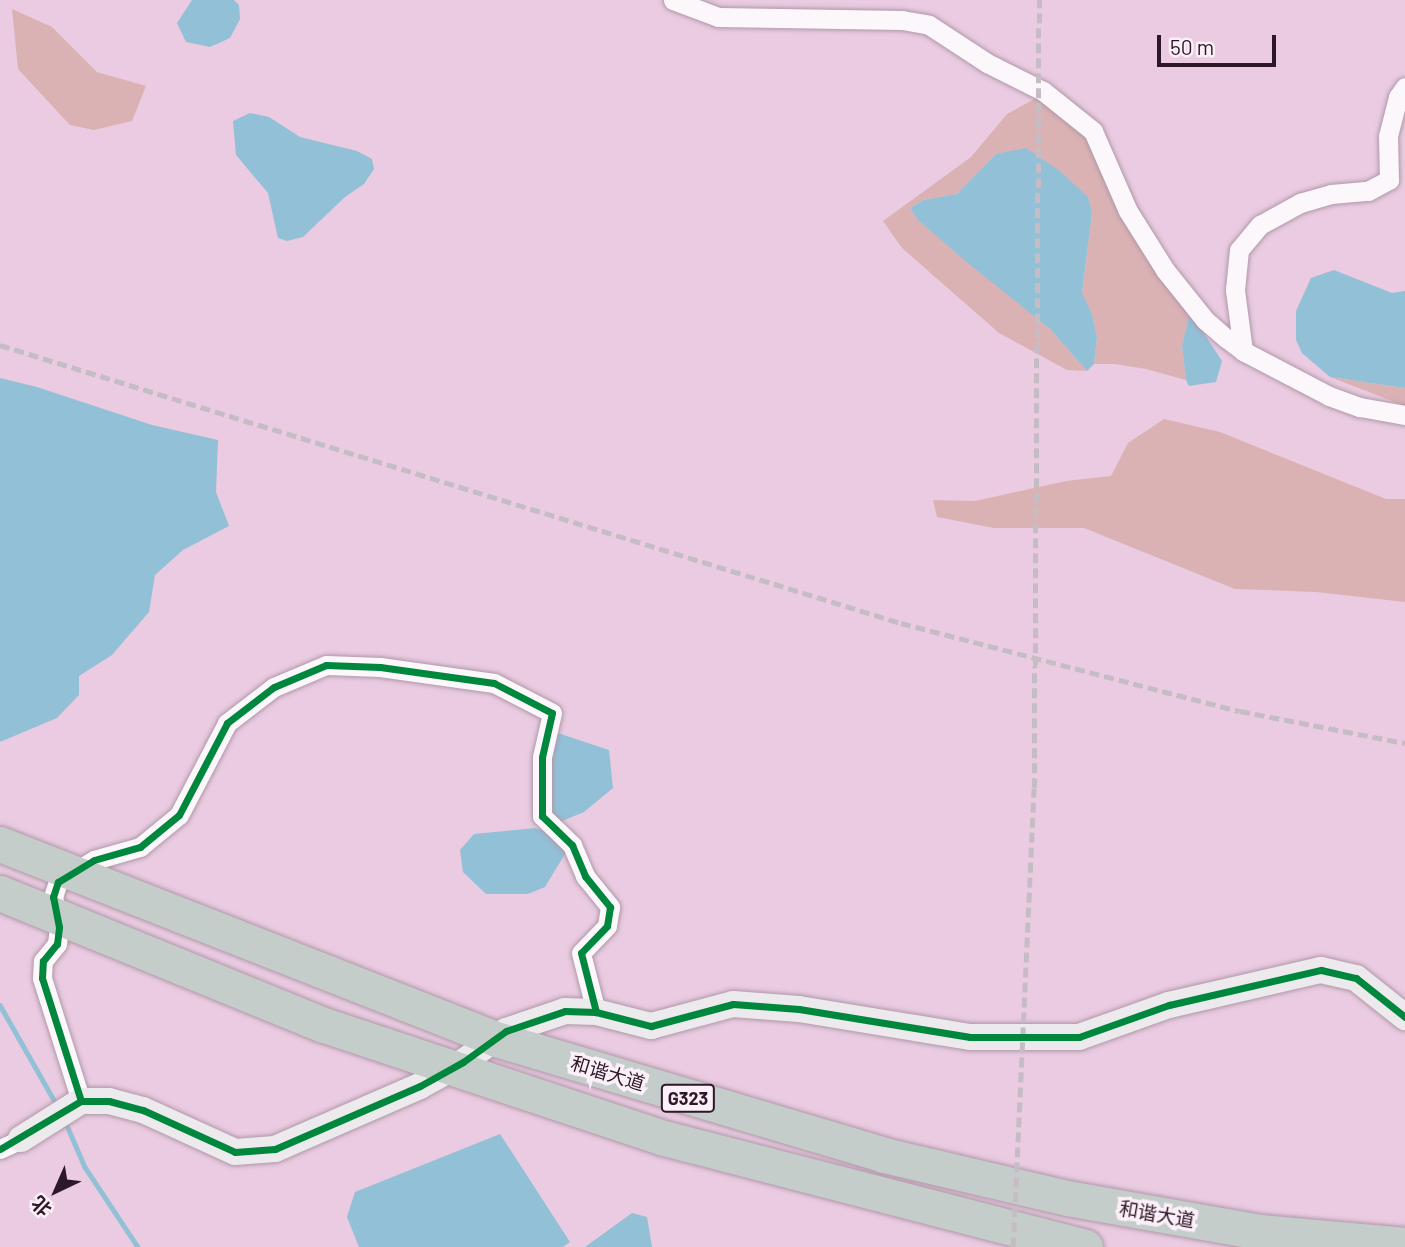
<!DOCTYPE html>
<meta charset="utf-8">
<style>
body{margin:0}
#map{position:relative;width:1405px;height:1247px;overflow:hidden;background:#eacbe1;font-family:Barlow,"Noto Sans SC",sans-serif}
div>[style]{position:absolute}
.green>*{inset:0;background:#dbb2b4}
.water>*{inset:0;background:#92c0d6}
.stream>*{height:4.5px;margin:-2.25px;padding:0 2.25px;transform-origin:2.25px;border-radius:2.25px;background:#92c0d6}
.roads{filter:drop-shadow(0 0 2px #b098a9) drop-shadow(0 0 2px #b098a9)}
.street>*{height:19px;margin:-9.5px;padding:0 9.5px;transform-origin:9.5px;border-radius:9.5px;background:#fcf7fa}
.secondary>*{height:26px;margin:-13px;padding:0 13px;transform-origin:13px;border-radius:13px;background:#eceaec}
.highway>*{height:35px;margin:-17.5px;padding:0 17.5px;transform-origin:17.5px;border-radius:17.5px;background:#c5cdca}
.rail>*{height:4.5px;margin-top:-2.25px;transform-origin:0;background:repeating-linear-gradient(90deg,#c5bdc3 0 10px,transparent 0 15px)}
.cycleway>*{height:7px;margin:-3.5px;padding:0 3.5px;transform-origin:3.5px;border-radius:3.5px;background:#00873e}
span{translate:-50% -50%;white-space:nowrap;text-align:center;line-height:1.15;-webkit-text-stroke:7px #fbeff8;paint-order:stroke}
.shield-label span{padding:2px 5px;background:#fbeff8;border:2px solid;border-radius:5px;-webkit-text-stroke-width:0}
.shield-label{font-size:18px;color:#2d1827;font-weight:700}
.street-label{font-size:19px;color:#2d1827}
.north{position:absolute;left:21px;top:1156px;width:70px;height:70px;-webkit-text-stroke:5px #fbeff8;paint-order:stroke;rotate:224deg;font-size:19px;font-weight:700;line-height:28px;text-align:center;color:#2d1827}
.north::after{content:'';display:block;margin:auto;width:24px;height:32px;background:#2d1827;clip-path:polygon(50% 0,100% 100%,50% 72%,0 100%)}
.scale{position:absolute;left:1157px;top:35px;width:119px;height:32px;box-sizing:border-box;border:4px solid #2d1827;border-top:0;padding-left:9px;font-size:21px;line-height:24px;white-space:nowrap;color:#2d1827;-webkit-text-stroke:5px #fbeff8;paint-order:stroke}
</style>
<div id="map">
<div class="green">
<div style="clip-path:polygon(12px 9px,52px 27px,97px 72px,146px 86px,132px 121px,94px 130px,70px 125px,18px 69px)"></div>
<div style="clip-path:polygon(1036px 98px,1056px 108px,1086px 137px,1190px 312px,1182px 346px,1186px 380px,1146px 369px,1115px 364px,1094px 364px,1097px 338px,1092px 314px,1082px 294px,1092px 212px,996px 154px,957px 194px,923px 200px,910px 208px,918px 220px,1050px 329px,1087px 371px,1067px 370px,999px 333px,902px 248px,883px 221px,971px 157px,1007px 114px)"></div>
<div style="clip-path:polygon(1330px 377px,1405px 388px,1405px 406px)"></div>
<div style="clip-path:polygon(1164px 419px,1220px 432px,1386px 499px,1405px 499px,1405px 602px,1316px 592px,1235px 589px,1084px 528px,994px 528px,937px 517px,933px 500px,975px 501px,1066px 481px,1111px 476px,1128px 443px)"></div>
</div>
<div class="water">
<div style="clip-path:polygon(192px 0,234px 0,239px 5px,240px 19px,230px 38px,210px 47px,186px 42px,177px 23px)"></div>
<div style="clip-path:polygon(250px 113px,269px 117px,300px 137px,357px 151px,372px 159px,374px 169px,364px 184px,345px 197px,303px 237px,287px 241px,278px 238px,268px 193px,236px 155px,233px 121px)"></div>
<div style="clip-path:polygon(1026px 148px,1060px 171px,1088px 197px,1092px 212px,1082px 293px,1092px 314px,1097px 338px,1094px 364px,1087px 371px,1050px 329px,969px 264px,918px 220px,910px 208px,923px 200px,957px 194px,996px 154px)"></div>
<div style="clip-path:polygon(1334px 270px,1392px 293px,1405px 291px,1405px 388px,1330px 377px,1302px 353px,1296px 340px,1296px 311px,1311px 278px)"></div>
<div style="clip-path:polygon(1190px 312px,1222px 361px,1216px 382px,1189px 386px,1186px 380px,1182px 346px)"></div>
<div style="clip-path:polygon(0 378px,37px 387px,152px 425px,218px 440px,216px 492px,229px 526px,183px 550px,155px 575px,149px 612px,112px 655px,79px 676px,79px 695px,57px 718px,0 742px)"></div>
<div style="clip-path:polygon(558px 733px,609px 750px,613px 788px,584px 812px,560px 822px,549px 812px,550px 760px)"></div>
<div style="clip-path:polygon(535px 828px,553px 834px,565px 845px,565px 854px,545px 887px,528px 894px,486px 894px,463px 872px,460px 850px,474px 834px)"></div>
<div style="clip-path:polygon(500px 1134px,570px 1242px,563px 1247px,359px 1247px,347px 1217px,355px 1192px)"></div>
<div style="clip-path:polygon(632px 1213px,647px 1217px,652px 1247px,585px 1247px)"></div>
</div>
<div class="stream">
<div style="left:0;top:1005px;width:117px;rotate:60.4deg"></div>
<div style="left:65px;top:1121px;width:50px;rotate:66.5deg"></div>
<div style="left:85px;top:1167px;width:96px;rotate:56.5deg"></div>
</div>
<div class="roads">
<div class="street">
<div style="left:673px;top:0;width:48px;rotate:20.7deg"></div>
<div style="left:718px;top:17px;width:184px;rotate:0.9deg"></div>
<div style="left:902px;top:20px;width:27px;rotate:10deg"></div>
<div style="left:929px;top:25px;width:69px;rotate:33.2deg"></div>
<div style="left:987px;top:63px;width:63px;rotate:26.6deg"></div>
<div style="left:1043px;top:91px;width:64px;rotate:38.7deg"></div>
<div style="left:1093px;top:131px;width:87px;rotate:66.4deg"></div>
<div style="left:1128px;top:211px;width:70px;rotate:57.9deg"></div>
<div style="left:1165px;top:270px;width:64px;rotate:51.3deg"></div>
<div style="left:1205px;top:320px;width:28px;rotate:41deg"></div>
<div style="left:1226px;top:338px;width:21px;rotate:37deg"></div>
<div style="left:1243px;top:351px;width:97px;rotate:27.6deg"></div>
<div style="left:1329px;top:396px;width:33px;rotate:20deg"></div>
<div style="left:1360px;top:407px;width:46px;rotate:10.1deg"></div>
<div style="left:1243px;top:351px;width:62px;rotate:-97.5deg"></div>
<div style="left:1235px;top:290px;width:40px;rotate:-84.3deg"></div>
<div style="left:1239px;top:250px;width:33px;rotate:-50deg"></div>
<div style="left:1260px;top:225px;width:46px;rotate:-28.8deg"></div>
<div style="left:1300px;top:203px;width:32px;rotate:-16deg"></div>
<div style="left:1331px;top:194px;width:37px;rotate:-5deg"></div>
<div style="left:1368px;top:191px;width:24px;rotate:-28deg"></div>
<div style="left:1389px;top:180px;width:44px;rotate:-91.3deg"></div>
<div style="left:1388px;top:136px;width:40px;rotate:-75.6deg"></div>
<div style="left:1398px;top:97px;width:12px;rotate:-55deg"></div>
<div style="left:81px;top:1101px;width:129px;rotate:-107.6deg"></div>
<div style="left:42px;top:978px;width:17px;rotate:-87deg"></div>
<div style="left:43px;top:961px;width:22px;rotate:-51deg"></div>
<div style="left:57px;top:944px;width:17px;rotate:-83deg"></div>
<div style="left:59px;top:927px;width:31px;rotate:-101deg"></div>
<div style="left:53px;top:897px;width:16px;rotate:-72deg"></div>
<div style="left:58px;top:882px;width:42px;rotate:-31.4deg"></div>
<div style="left:94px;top:860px;width:48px;rotate:-15.8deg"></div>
<div style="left:140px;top:847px;width:50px;rotate:-39.4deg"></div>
<div style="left:179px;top:815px;width:104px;rotate:-62.4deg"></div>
<div style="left:227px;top:723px;width:59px;rotate:-37.5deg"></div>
<div style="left:274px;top:687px;width:56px;rotate:-22.9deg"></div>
<div style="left:326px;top:665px;width:54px;rotate:2.1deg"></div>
<div style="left:380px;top:667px;width:115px;rotate:8deg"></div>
<div style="left:494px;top:683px;width:65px;rotate:27.3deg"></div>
<div style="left:552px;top:713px;width:45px;rotate:102.8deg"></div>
<div style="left:542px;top:757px;width:59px;rotate:90deg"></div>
<div style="left:542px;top:816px;width:42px;rotate:44deg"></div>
<div style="left:572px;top:845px;width:34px;rotate:67deg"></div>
<div style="left:585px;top:876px;width:40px;rotate:51deg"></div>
<div style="left:610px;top:907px;width:19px;rotate:99deg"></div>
<div style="left:607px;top:926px;width:37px;rotate:134deg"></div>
<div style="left:581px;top:953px;width:61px;rotate:75.7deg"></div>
<div style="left:0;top:1149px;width:23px;rotate:-25deg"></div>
</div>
<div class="secondary">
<div style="left:21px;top:1139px;width:71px;rotate:-32.3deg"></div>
<div style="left:81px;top:1101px;width:28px"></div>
<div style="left:109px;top:1101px;width:35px;rotate:15deg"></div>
<div style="left:143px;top:1110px;width:101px;rotate:24.5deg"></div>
<div style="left:235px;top:1152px;width:40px;rotate:-4.3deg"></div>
<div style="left:275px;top:1149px;width:158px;rotate:-23.5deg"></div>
<div style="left:420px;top:1086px;width:49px;rotate:-29.2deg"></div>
<div style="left:463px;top:1062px;width:53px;rotate:-35.8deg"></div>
<div style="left:506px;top:1031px;width:62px;rotate:-18.7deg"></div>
<div style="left:565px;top:1011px;width:31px;rotate:2deg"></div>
<div style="left:596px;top:1012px;width:57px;rotate:14.3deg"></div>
<div style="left:651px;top:1026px;width:85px;rotate:-15deg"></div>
<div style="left:733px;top:1004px;width:66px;rotate:4.3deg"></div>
<div style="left:799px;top:1009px;width:173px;rotate:9.3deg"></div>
<div style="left:970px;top:1037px;width:109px"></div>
<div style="left:1079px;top:1037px;width:96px;rotate:-19.6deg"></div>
<div style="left:1169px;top:1005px;width:156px;rotate:-13deg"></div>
<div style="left:1321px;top:970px;width:36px;rotate:13deg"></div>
<div style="left:1356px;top:978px;width:63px;rotate:38.5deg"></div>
</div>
<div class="highway">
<div style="left:0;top:844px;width:533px;rotate:21.46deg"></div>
<div style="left:496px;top:1039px;width:405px;rotate:16.6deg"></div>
<div style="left:884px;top:1155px;width:188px;rotate:13.2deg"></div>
<div style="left:1067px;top:1198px;width:196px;rotate:10deg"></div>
<div style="left:1260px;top:1232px;width:146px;rotate:5.1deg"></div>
<div style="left:0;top:893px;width:350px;rotate:22.2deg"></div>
<div style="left:324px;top:1025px;width:358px;rotate:18.4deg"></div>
<div style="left:664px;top:1138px;width:435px;rotate:14.5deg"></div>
</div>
</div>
<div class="rail">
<div style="left:0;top:345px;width:943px;rotate:17.15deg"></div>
<div style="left:901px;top:623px;width:350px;rotate:14.6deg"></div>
<div style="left:1240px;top:711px;width:168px;rotate:11deg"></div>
<div style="left:1013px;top:1247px;width:459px;rotate:-87.4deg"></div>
<div style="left:1034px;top:788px;width:788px;rotate:-89.64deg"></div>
</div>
<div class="cycleway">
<div style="left:81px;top:1101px;width:129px;rotate:-107.6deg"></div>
<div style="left:42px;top:978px;width:17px;rotate:-87deg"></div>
<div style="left:43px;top:961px;width:22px;rotate:-51deg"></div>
<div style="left:57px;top:944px;width:17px;rotate:-83deg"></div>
<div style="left:59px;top:927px;width:31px;rotate:-101deg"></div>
<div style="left:53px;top:897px;width:16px;rotate:-72deg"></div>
<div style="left:58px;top:882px;width:42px;rotate:-31.4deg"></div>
<div style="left:94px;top:860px;width:48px;rotate:-15.8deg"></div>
<div style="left:140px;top:847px;width:50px;rotate:-39.4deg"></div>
<div style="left:179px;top:815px;width:104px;rotate:-62.4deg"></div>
<div style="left:227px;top:723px;width:59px;rotate:-37.5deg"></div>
<div style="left:274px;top:687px;width:56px;rotate:-22.9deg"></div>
<div style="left:326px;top:665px;width:54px;rotate:2.1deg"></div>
<div style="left:380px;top:667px;width:115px;rotate:8deg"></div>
<div style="left:494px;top:683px;width:65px;rotate:27.3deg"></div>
<div style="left:552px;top:713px;width:45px;rotate:102.8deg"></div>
<div style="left:542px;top:757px;width:59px;rotate:90deg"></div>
<div style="left:542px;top:816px;width:42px;rotate:44deg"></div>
<div style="left:572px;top:845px;width:34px;rotate:67deg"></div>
<div style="left:585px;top:876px;width:40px;rotate:51deg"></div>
<div style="left:610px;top:907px;width:19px;rotate:99deg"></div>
<div style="left:607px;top:926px;width:37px;rotate:134deg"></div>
<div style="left:581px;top:953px;width:61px;rotate:75.7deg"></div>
<div style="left:0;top:1149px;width:94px;rotate:-30.7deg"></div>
<div style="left:81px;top:1101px;width:28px"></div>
<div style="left:109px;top:1101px;width:35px;rotate:15deg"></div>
<div style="left:143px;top:1110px;width:101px;rotate:24.5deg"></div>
<div style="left:235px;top:1152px;width:40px;rotate:-4.3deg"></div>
<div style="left:275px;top:1149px;width:158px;rotate:-23.5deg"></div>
<div style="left:420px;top:1086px;width:49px;rotate:-29.2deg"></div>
<div style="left:463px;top:1062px;width:53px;rotate:-35.8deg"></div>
<div style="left:506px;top:1031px;width:62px;rotate:-18.7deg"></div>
<div style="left:565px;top:1011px;width:31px;rotate:2deg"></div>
<div style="left:596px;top:1012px;width:57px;rotate:14.3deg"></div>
<div style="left:651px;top:1026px;width:85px;rotate:-15deg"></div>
<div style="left:733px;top:1004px;width:66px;rotate:4.3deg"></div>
<div style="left:799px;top:1009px;width:173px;rotate:9.3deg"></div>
<div style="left:970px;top:1037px;width:109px"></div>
<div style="left:1079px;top:1037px;width:96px;rotate:-19.6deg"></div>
<div style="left:1169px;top:1005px;width:156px;rotate:-13deg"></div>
<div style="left:1321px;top:970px;width:36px;rotate:13deg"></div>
<div style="left:1356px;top:978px;width:63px;rotate:38.5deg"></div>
</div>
<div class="shield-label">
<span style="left:688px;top:1098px">G323</span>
</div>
<div class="street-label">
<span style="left:608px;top:1073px;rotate:17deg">和谐大道</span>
<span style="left:1157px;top:1214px;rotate:10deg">和谐大道</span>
</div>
<div class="north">北</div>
<div class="scale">50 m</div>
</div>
